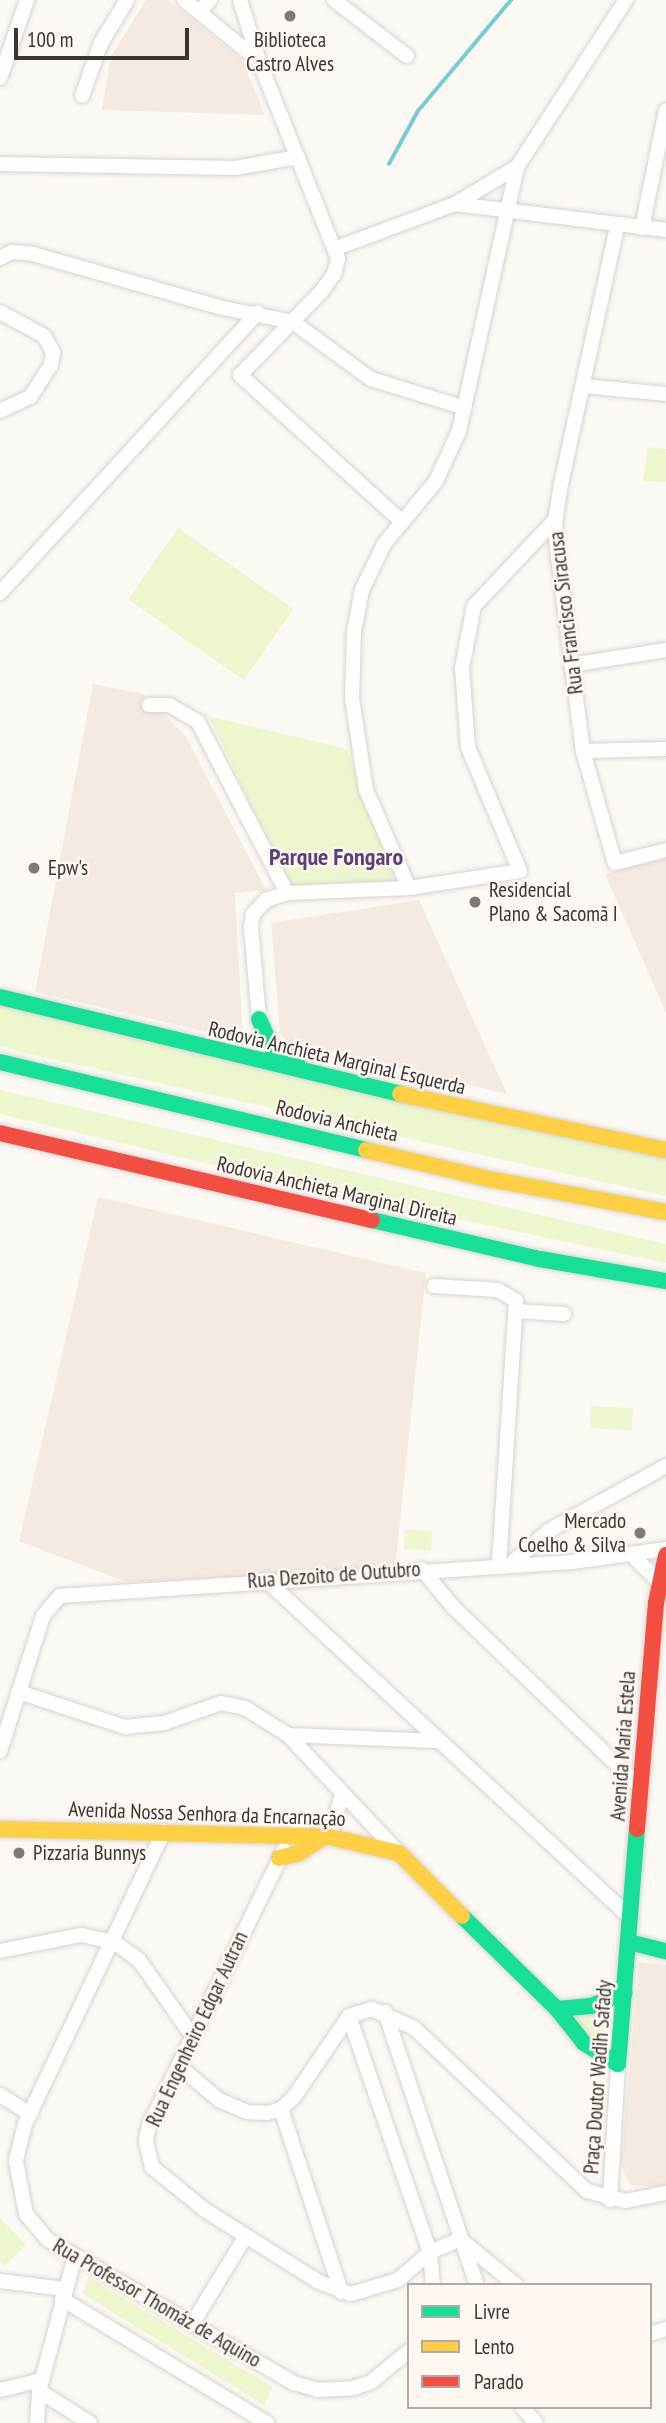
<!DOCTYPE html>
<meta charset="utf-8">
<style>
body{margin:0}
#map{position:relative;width:666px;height:2423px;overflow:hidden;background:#fcf8f4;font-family:"PT Sans Narrow",sans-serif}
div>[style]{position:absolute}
.built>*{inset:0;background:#f5eae2}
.green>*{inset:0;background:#edf7ce;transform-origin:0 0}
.stream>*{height:3.5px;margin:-1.75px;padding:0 1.75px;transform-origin:1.75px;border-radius:1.75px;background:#76cbd4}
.roads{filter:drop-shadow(0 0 2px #d7d4d0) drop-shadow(0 0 2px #d7d4d0)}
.street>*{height:14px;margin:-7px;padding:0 7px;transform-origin:7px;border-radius:7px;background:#fffefd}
.fast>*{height:16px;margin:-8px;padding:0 8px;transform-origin:8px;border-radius:8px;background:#16e098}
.slow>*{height:16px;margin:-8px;padding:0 8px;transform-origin:8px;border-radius:8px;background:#ffcf43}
.jam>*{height:16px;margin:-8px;padding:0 8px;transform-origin:8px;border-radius:8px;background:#f24e42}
.dots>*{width:19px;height:19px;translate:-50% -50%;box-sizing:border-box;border:4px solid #fff7f1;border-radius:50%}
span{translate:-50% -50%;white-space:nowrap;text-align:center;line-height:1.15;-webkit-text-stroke:5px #fff7f1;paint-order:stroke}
.poi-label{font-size:21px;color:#3a3633}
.left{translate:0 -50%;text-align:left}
.right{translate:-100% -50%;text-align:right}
.street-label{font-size:21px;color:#3a3633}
.quarter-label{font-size:24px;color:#5c3f7a;font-weight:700}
.legend{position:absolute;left:407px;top:2283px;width:245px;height:126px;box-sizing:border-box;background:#fff7f1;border:2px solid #b0aaa5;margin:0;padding:9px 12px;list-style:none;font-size:21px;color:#3a3633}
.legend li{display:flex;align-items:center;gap:14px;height:35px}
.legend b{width:35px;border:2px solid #b0aaa5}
.scale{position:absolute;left:14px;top:28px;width:175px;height:32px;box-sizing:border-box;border:4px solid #3a3633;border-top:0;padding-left:9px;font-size:21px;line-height:24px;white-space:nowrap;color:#3a3633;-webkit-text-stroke:5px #fff7f1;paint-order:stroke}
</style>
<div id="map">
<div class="built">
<div style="clip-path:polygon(146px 0,168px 0,242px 60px,265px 115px,102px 110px,111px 56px)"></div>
<div style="clip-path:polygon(93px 684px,143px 694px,185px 735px,266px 890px,235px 893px,243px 1040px,35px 992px)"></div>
<div style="clip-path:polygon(666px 858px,666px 1013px,605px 874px)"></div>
<div style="clip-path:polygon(419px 900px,507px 1094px,286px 1040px,280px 1033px,271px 923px)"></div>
<div style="clip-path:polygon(98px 1197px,426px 1273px,395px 1569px,127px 1582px,19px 1541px)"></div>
<div style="clip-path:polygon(639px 1962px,666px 1965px,666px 2186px,662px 2187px,630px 2185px,621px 2165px)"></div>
</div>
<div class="green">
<div style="clip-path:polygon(648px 447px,666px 449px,666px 482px,643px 481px)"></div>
<div style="left:178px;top:528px;width:141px;height:87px;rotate:35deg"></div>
<div style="clip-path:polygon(208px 716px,347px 749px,396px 880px,293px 890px)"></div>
<div style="clip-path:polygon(0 1005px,666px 1156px,666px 1196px,16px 1051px,0 1045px)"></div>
<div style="clip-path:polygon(0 1090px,666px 1244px,666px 1263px,297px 1185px,0 1114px)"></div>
<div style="left:591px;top:1406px;width:42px;height:22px;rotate:3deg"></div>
<div style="left:405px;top:1530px;width:27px;height:19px;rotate:2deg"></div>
<div style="clip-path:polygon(601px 2014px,605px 2033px,594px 2043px,572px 2016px)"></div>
<div style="clip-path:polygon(0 2218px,26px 2245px,5px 2266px,0 2260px)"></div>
<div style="clip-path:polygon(88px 2277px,273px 2387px,264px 2405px,83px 2294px)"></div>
</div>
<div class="stream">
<div style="left:389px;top:164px;width:60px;rotate:-61.3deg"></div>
<div style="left:418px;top:111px;width:145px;rotate:-50deg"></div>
</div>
<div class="roads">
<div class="street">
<div style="left:184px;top:0;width:97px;rotate:39.1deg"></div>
<div style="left:240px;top:0;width:64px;rotate:72.7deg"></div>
<div style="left:259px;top:61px;width:213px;rotate:68.2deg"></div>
<div style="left:338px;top:259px;width:16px;rotate:105deg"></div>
<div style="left:334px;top:274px;width:22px;rotate:126deg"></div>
<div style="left:321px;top:292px;width:116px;rotate:134.3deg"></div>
<div style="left:240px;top:375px;width:219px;rotate:42.2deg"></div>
<div style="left:334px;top:0;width:92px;rotate:37.5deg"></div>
<div style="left:200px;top:11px;width:15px;rotate:-48deg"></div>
<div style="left:0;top:78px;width:83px;rotate:-70.9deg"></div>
<div style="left:82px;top:96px;width:56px;rotate:-70.3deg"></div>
<div style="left:101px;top:43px;width:50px;rotate:-58.8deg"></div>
<div style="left:0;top:164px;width:235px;rotate:1deg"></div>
<div style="left:235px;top:168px;width:64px;rotate:-9.9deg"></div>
<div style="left:455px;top:204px;width:213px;rotate:7deg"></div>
<div style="left:617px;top:227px;width:263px;rotate:102.3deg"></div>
<div style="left:561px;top:484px;width:36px;rotate:99deg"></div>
<div style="left:555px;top:520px;width:29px;rotate:86deg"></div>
<div style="left:557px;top:549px;width:204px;rotate:82.7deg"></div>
<div style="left:583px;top:751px;width:116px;rotate:74.1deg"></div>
<div style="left:615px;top:863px;width:53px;rotate:-14.3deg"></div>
<div style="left:642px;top:228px;width:120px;rotate:-78.5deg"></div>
<div style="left:334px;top:249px;width:129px;rotate:-20.4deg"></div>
<div style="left:455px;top:204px;width:72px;rotate:-30.8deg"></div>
<div style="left:517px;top:167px;width:199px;rotate:-56.9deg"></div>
<div style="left:0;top:258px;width:13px;rotate:-27deg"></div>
<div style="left:12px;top:252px;width:21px;rotate:5deg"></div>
<div style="left:33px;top:254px;width:198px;rotate:15.9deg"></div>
<div style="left:223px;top:308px;width:71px;rotate:11.3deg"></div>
<div style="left:293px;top:322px;width:97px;rotate:36.2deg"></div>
<div style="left:371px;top:379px;width:98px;rotate:17.1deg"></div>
<div style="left:0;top:312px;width:50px;rotate:28.6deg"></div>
<div style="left:44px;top:336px;width:18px;rotate:61deg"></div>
<div style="left:53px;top:352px;width:13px;rotate:99deg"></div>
<div style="left:51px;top:365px;width:38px;rotate:123deg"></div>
<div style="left:30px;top:397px;width:33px;rotate:155deg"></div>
<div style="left:583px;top:386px;width:83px;rotate:5.5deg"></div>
<div style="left:0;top:593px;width:381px;rotate:-47.4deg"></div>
<div style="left:571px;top:665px;width:96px;rotate:-9deg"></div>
<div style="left:149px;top:705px;width:20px"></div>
<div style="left:169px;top:705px;width:34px;rotate:30deg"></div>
<div style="left:198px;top:722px;width:193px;rotate:62.5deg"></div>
<div style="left:583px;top:751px;width:83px;rotate:-1.4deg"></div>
<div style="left:409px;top:888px;width:107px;rotate:-113.7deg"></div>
<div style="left:366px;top:790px;width:92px;rotate:-98.7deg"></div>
<div style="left:352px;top:699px;width:67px;rotate:-88.3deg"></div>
<div style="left:354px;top:632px;width:43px;rotate:-79.2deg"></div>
<div style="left:362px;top:590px;width:51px;rotate:-64.4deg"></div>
<div style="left:384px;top:544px;width:82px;rotate:-50.5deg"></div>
<div style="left:436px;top:481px;width:55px;rotate:-65.3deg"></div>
<div style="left:459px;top:431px;width:270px;rotate:-77.6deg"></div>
<div style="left:259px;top:1019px;width:92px;rotate:-95deg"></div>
<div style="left:251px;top:927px;width:13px;rotate:-81deg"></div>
<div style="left:253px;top:914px;width:19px;rotate:-47deg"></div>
<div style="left:266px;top:900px;width:22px;rotate:-18deg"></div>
<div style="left:287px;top:893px;width:122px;rotate:-2.3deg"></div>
<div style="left:409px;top:888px;width:112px;rotate:-8.7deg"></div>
<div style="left:520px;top:871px;width:134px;rotate:-112.8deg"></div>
<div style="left:468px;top:747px;width:79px;rotate:-94.3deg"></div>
<div style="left:462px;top:668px;width:63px;rotate:-79deg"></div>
<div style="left:474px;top:606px;width:118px;rotate:-46.7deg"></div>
<div style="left:434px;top:1286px;width:64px;rotate:3.6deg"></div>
<div style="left:498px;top:1290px;width:21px;rotate:31deg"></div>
<div style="left:516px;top:1301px;width:264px;rotate:93.7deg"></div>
<div style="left:515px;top:1311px;width:49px;rotate:3.5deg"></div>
<div style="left:634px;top:1557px;width:35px;rotate:45deg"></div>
<div style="left:512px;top:1563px;width:48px;rotate:-41.6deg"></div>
<div style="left:548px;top:1531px;width:135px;rotate:-28.8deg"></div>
<div style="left:422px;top:1569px;width:49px;rotate:50.8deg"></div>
<div style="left:453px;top:1607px;width:261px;rotate:43.9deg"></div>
<div style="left:266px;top:1580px;width:496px;rotate:42.8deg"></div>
<div style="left:19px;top:1692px;width:112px;rotate:18.3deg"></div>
<div style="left:125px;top:1727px;width:39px;rotate:-6deg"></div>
<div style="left:164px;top:1723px;width:60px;rotate:-19.3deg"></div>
<div style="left:221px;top:1703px;width:25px;rotate:12deg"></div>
<div style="left:245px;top:1708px;width:51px;rotate:32.1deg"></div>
<div style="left:288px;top:1735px;width:161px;rotate:46.8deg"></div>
<div style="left:288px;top:1735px;width:150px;rotate:2.3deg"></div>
<div style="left:0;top:1751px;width:142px;rotate:-72.3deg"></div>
<div style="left:43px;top:1616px;width:26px;rotate:-50deg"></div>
<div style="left:60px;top:1596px;width:513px;rotate:-3.8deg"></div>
<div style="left:572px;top:1562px;width:95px;rotate:-7.9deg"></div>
<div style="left:164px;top:1831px;width:324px;rotate:115.4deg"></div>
<div style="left:25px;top:2124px;width:38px;rotate:104deg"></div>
<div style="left:16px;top:2161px;width:54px;rotate:79.3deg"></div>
<div style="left:26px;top:2214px;width:34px;rotate:50deg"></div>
<div style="left:48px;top:2240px;width:285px;rotate:30.2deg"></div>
<div style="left:294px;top:2383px;width:25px;rotate:16deg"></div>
<div style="left:318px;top:2390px;width:35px;rotate:-3deg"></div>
<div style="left:353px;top:2388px;width:19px;rotate:-18deg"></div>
<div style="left:371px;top:2382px;width:49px;rotate:-39.2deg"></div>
<div style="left:330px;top:1837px;width:44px;rotate:-74.1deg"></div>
<div style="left:284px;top:1850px;width:306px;rotate:116.1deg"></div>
<div style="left:149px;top:2125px;width:16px;rotate:101deg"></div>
<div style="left:146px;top:2141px;width:27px;rotate:77deg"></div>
<div style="left:152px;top:2167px;width:68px;rotate:39.1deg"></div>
<div style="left:205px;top:2210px;width:135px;rotate:32.3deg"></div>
<div style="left:319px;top:2282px;width:34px;rotate:21deg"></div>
<div style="left:351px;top:2294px;width:49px;rotate:-16.6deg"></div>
<div style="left:398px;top:2280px;width:43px;rotate:-41.2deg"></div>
<div style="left:430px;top:2252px;width:33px;rotate:-23deg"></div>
<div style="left:0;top:1951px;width:83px;rotate:-11.2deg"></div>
<div style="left:81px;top:1935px;width:34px;rotate:12deg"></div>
<div style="left:114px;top:1942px;width:31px;rotate:36deg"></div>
<div style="left:139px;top:1960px;width:90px;rotate:54.9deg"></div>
<div style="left:385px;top:2012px;width:288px;rotate:71.4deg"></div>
<div style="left:349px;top:2016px;width:250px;rotate:71.1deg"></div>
<div style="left:430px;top:2252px;width:33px;rotate:85deg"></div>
<div style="left:179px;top:2066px;width:52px;rotate:40.4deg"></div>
<div style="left:219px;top:2100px;width:30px;rotate:23deg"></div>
<div style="left:247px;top:2112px;width:20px;rotate:3deg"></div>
<div style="left:267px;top:2113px;width:15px;rotate:-16deg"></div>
<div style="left:281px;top:2109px;width:18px;rotate:-43deg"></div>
<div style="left:294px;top:2097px;width:98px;rotate:-55.8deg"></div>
<div style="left:349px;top:2016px;width:24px;rotate:-17deg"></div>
<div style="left:372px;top:2009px;width:46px;rotate:24.3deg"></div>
<div style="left:414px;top:2028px;width:238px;rotate:43.3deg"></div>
<div style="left:587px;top:2191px;width:39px;rotate:15deg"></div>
<div style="left:625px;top:2201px;width:42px;rotate:-11deg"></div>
<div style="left:0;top:2095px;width:36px;rotate:32deg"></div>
<div style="left:281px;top:2109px;width:193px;rotate:71.8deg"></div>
<div style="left:610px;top:2200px;width:136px;rotate:-86.6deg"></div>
<div style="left:461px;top:2240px;width:71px;rotate:39.3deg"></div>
<div style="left:0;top:2281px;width:64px;rotate:7.1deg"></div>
<div style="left:62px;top:2299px;width:240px;rotate:31.2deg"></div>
<div style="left:192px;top:2324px;width:103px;rotate:-58.5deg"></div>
<div style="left:650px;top:2334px;width:17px;rotate:-17deg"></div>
<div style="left:0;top:2390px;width:43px;rotate:-13.4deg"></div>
<div style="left:39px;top:2391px;width:60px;rotate:32.1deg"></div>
<div style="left:522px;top:2407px;width:21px;rotate:49deg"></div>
<div style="left:37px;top:2423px;width:32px;rotate:-86deg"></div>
<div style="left:39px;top:2391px;width:140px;rotate:-75.1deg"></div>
</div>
<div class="fast">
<div style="left:0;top:997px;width:412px;rotate:13.6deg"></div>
<div style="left:259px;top:1019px;width:32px;rotate:66deg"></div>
<div style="left:272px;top:1048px;width:28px;rotate:26deg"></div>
<div style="left:0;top:1062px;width:376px;rotate:13.5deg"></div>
<div style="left:372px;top:1220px;width:172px;rotate:13.1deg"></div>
<div style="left:540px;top:1259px;width:128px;rotate:9.9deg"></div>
<div style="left:462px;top:1916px;width:133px;rotate:44.4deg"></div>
<div style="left:557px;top:2009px;width:43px;rotate:51.5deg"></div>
<div style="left:584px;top:2043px;width:40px;rotate:32deg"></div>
<div style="left:618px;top:2064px;width:236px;rotate:-85.4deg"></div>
<div style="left:629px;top:1942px;width:38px;rotate:14deg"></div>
<div style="left:557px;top:2009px;width:34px;rotate:-5deg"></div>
<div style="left:591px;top:2006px;width:36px;rotate:-21deg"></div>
</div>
<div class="slow">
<div style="left:400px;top:1094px;width:272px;rotate:11.9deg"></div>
<div style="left:366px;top:1150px;width:121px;rotate:13.3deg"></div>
<div style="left:484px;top:1178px;width:185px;rotate:10.6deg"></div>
<div style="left:0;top:1829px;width:330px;rotate:1.4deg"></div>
<div style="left:330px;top:1837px;width:71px;rotate:13.1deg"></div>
<div style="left:399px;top:1853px;width:89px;rotate:45deg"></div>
<div style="left:279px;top:1858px;width:21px;rotate:-14deg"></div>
<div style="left:299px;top:1853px;width:27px;rotate:-33deg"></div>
</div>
<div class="jam">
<div style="left:0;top:1133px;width:382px;rotate:13.2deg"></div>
<div style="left:637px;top:1829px;width:227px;rotate:-85.2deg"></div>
<div style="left:656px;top:1603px;width:49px;rotate:-78.2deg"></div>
</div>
</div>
<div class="dots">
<div style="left:290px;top:16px;background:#7e7a77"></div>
<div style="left:34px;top:868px;background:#7e7a77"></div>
<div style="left:475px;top:902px;background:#7e7a77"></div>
<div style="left:640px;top:1533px;background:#7e7a77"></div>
<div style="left:19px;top:1853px;background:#7e7a77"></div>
</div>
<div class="poi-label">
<span style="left:290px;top:52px">Biblioteca<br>Castro Alves</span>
<span class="left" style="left:48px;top:868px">Epw's</span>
<span class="left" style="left:489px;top:902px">Residencial<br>Plano &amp; Sacomã I</span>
<span class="right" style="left:626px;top:1533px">Mercado<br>Coelho &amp; Silva</span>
<span class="left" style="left:33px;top:1853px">Pizzaria Bunnys</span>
</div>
<div class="street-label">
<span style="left:566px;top:613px;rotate:-97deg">Rua Francisco Siracusa</span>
<span style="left:337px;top:1058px;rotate:13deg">Rodovia Anchieta Marginal Esquerda</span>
<span style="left:337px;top:1121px;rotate:13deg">Rodovia Anchieta</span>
<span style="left:337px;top:1191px;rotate:13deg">Rodovia Anchieta Marginal Direita</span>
<span style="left:334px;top:1575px;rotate:-4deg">Rua Dezoito de Outubro</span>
<span style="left:623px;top:1746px;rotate:-86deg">Avenida Maria Estela</span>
<span style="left:207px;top:1814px;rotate:2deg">Avenida Nossa Senhora da Encarnação</span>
<span style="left:197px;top:2029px;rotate:-65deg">Rua Engenheiro Edgar Autran</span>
<span style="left:598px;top:2077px;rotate:-86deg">Praça Doutor Wadih Safady</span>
<span style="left:157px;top:2303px;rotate:30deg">Rua Professor Thomáz de Aquino</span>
</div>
<div class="quarter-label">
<span style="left:336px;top:857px">Parque Fongaro</span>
</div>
<ul class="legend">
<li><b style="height:9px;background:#16e098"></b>Livre</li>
<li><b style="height:9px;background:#ffcf43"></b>Lento</li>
<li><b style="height:9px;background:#f24e42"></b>Parado</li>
</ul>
<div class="scale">100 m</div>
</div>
